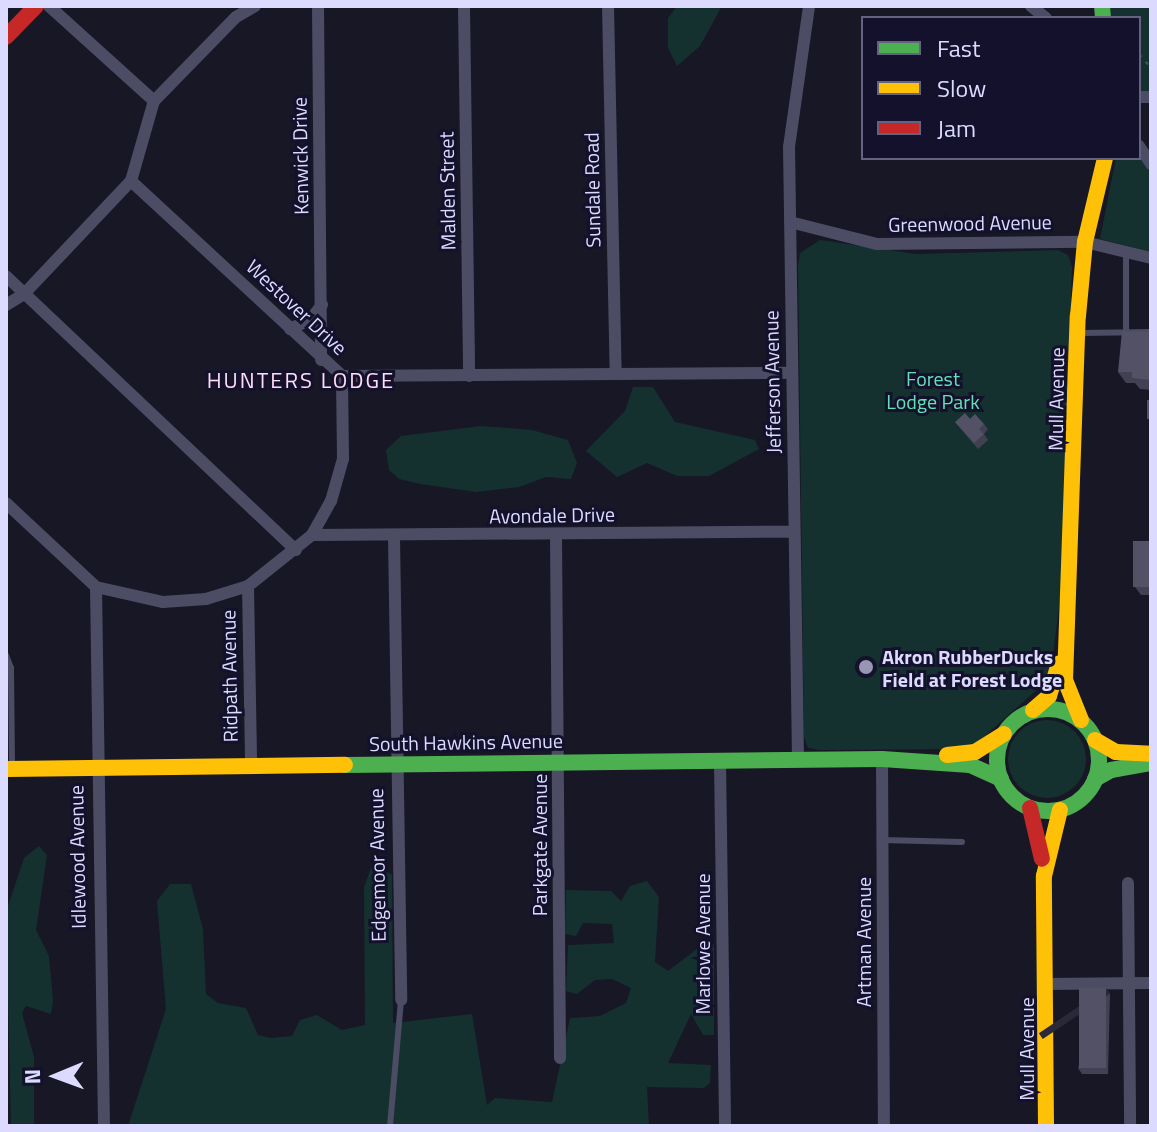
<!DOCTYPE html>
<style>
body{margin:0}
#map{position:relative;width:1157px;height:1132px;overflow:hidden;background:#181725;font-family:"Titillium Web",sans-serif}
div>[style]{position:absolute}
.green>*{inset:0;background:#14312f}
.round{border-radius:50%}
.path>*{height:2px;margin-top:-1px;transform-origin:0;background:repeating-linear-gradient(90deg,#455360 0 4px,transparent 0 10px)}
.lane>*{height:6px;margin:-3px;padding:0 3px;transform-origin:3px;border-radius:3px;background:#4c4d65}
.street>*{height:12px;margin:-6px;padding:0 6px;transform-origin:6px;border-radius:6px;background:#4c4d65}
.fast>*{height:16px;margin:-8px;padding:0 8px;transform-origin:8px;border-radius:8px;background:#4caf50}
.fast>.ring{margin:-8px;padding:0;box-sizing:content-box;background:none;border:16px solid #4caf50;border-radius:50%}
.slow>*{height:16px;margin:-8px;padding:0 8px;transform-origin:8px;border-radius:8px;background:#ffc107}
.jam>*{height:16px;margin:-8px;padding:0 8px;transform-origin:8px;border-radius:8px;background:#c62828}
.wall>*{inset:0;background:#424153}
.shaded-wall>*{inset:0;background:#2a2939;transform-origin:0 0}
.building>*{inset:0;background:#525165;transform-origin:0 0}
.dots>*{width:22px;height:22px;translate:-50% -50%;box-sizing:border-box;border:4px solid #13112b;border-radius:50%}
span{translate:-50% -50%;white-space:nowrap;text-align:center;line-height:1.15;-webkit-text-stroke:6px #13112b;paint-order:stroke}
.street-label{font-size:20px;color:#dcdbff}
.park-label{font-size:20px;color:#63e2b9}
.poi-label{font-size:20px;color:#dcdbff;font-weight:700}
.left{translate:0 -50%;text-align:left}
.neighbourhood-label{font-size:22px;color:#ffddf5;letter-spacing:2px}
.frame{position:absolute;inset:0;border:8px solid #dcdbff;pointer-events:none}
.legend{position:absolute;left:861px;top:16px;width:280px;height:144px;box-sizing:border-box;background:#13112b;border:2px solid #636280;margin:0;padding:10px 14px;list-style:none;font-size:24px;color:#dcdbff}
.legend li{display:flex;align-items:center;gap:16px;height:40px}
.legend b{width:40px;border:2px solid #636280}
.north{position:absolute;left:16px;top:1036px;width:80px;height:80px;-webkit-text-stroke:6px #13112b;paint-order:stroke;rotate:269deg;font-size:22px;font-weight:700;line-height:32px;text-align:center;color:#dcdbff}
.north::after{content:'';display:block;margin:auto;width:28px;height:36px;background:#dcdbff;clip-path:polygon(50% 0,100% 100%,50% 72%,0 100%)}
</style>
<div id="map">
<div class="green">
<div style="clip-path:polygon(677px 6px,722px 6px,700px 46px,677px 66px,668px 48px,668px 18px)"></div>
<div style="clip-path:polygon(1110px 6px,1151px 6px,1151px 91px,1139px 91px,1139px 18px,1111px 18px)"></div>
<div style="clip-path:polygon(1139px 153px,1151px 174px,1151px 252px,1100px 239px,1116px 158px,1139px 158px)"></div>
<div style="clip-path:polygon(820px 240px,916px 254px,1058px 250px,1068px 255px,1072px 267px,1062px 584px,1050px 678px,975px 745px,964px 749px,820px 750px,808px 748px,804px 737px,798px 265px,800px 253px)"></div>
<div style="clip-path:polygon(633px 387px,653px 387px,675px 422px,755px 440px,759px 449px,709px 476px,677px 476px,647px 463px,617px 477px,586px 451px,625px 411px)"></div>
<div style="clip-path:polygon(481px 426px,532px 430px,568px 440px,577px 463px,571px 479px,546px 477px,519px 487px,476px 492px,420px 484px,399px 479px,389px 470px,386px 450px,401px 436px)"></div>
<div class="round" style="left:1008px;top:720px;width:78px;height:78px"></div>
<div style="clip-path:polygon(39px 846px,47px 855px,36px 930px,49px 956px,53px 1001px,51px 1014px,26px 1006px,22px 1013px,34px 1057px,34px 1126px,11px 1126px,6px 912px,24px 858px)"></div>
<div style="clip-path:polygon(371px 868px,392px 874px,393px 1023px,472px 1014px,487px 1105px,495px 1098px,552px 1102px,570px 1018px,600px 1016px,626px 1003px,631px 988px,612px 979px,595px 980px,577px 994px,566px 991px,568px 945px,614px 943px,612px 924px,583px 923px,576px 936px,565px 934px,566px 890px,611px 891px,621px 901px,630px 886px,647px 881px,659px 897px,655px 962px,668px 971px,701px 946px,714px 944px,714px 1035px,703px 1035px,691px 1014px,668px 1063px,711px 1065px,710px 1083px,704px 1088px,647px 1087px,649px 1126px,128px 1126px,166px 1009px,157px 901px,170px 884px,191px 884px,203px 929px,206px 994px,218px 1003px,246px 1008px,258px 1035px,271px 1038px,292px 1036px,300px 1020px,317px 1015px,342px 1030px,365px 1025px,364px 887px)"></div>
</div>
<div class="path">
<div style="left:1139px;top:54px;width:18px;rotate:49deg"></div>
</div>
<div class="lane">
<div style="left:1126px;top:332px;width:80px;rotate:-90deg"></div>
<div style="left:1081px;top:333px;width:70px;rotate:-0.8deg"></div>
<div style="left:6px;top:655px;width:14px;rotate:69deg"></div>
<div style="left:11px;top:668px;width:100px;rotate:89.4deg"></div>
<div style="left:882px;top:840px;width:80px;rotate:1.4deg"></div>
<div style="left:390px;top:1126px;width:126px;rotate:-85deg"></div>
</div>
<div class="street">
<div style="left:49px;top:6px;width:142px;rotate:42.1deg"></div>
<div style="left:318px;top:6px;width:354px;rotate:89.5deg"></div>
<div style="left:464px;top:6px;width:370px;rotate:89.2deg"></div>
<div style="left:608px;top:6px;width:368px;rotate:88.8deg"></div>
<div style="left:1031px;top:6px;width:19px;rotate:39deg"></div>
<div style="left:1139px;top:97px;width:12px"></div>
<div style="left:154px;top:101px;width:117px;rotate:-45.7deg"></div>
<div style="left:236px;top:17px;width:22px;rotate:-30deg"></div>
<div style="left:1139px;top:146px;width:22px;rotate:56deg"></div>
<div style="left:131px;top:181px;width:287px;rotate:42.7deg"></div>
<div style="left:342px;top:376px;width:448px;rotate:-0.4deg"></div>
<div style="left:790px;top:222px;width:90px;rotate:14.2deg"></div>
<div style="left:877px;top:244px;width:208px;rotate:-0.6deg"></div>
<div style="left:1085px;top:242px;width:68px;rotate:13.6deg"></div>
<div style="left:6px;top:276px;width:399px;rotate:43.4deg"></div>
<div style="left:6px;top:305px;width:21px;rotate:-31deg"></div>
<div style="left:24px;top:294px;width:156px;rotate:-46.6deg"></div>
<div style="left:131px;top:181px;width:83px;rotate:-74deg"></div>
<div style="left:290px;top:329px;width:23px;rotate:-25deg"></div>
<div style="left:311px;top:319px;width:18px;rotate:-52deg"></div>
<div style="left:6px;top:503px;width:123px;rotate:43deg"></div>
<div style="left:96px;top:587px;width:69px;rotate:12.6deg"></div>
<div style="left:163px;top:602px;width:43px;rotate:-4deg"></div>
<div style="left:206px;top:599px;width:44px;rotate:-17.2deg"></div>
<div style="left:248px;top:586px;width:82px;rotate:-38.6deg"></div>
<div style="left:312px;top:535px;width:39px;rotate:-61deg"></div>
<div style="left:331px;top:501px;width:44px;rotate:-74.1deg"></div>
<div style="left:343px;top:459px;width:83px;rotate:-90.7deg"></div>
<div style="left:312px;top:535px;width:482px;rotate:-0.4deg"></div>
<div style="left:556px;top:535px;width:523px;rotate:89.56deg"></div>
<div style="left:394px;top:537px;width:463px;rotate:89.1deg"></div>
<div style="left:248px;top:586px;width:178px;rotate:89deg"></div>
<div style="left:96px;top:587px;width:539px;rotate:89.15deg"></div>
<div style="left:798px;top:759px;width:612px;rotate:-90.84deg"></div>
<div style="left:789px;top:147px;width:142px;rotate:-81.9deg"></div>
<div style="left:882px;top:759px;width:367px;rotate:89.7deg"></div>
<div style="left:720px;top:762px;width:364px;rotate:89.2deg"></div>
<div style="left:1128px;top:883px;width:243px;rotate:89.5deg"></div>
<div style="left:1045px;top:984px;width:106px;rotate:-0.5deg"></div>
</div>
<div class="fast">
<div style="left:1102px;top:6px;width:12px;rotate:85deg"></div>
<div class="ring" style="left:997px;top:709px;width:86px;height:86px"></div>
<div style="left:345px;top:765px;width:537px;rotate:-0.64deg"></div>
<div style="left:882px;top:759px;width:88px;rotate:3.9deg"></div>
<div style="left:970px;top:765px;width:34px;rotate:24deg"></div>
<div style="left:1095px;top:779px;width:18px;rotate:-29deg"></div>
<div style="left:1111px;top:770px;width:41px;rotate:-9.9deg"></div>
</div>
<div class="slow">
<div style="left:1033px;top:710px;width:21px;rotate:-41deg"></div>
<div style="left:1049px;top:696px;width:34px;rotate:-73deg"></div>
<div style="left:1081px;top:720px;width:43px;rotate:-111.8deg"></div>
<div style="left:1065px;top:680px;width:364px;rotate:-88deg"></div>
<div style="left:1078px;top:316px;width:74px;rotate:-84.6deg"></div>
<div style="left:1085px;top:242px;width:86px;rotate:-76.6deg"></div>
<div style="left:1095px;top:740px;width:24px;rotate:30deg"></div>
<div style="left:1116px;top:752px;width:35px;rotate:3deg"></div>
<div style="left:947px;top:755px;width:28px;rotate:-6deg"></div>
<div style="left:975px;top:752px;width:34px;rotate:-32deg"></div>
<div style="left:6px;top:769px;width:339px;rotate:-0.7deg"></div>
<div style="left:1046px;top:1126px;width:250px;rotate:-90.5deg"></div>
<div style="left:1044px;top:876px;width:68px;rotate:-76.4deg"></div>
</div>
<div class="jam">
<div style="left:6px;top:37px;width:43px;rotate:-45.9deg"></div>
<div style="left:1030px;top:808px;width:52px;rotate:76.8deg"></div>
</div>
<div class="wall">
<div style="clip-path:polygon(1151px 332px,1151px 390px,1140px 389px,1135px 383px,1126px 383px,1118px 372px)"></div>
<div style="clip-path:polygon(955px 422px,984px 424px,988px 429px,984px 434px,988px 440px,978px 449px)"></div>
<div style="clip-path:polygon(1151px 541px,1151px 595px,1141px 595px,1135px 587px)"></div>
<div style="clip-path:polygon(1106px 988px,1110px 994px,1108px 1074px,1082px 1074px,1078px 1068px)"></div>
</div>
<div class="shaded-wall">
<div style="left:1106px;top:988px;width:7px;height:81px;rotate:56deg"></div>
</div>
<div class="building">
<div style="clip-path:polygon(1122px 331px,1151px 332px,1151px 380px,1132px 378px,1132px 372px,1118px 372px)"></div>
<div style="left:1147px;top:400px;width:4px;height:19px"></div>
<div style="clip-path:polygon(965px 413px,970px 419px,975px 414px,984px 424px,979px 429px,984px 434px,974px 443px,955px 422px)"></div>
<div style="left:1151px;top:541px;width:46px;height:18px;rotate:90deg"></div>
<div style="left:1079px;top:988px;width:27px;height:80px"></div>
</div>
<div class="dots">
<div style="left:866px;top:667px;background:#9796b3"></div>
</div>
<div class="street-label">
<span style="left:300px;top:156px;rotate:-91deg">Kenwick Drive</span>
<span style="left:592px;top:190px;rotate:-91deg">Sundale Road</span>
<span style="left:447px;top:191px;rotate:-91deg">Malden Street</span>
<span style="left:970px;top:223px;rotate:-1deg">Greenwood Avenue</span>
<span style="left:297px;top:307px;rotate:43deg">Westover Drive</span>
<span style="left:772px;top:382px;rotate:-91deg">Jefferson Avenue</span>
<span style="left:1056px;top:399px;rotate:-89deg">Mull Avenue</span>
<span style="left:552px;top:515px;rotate:-1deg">Avondale Drive</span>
<span style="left:229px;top:676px;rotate:-91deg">Ridpath Avenue</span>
<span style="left:466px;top:742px;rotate:-1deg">South Hawkins Avenue</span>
<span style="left:539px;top:845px;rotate:-90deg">Parkgate Avenue</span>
<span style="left:77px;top:857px;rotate:-91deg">Idlewood Avenue</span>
<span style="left:377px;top:865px;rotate:-91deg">Edgemoor Avenue</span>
<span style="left:863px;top:942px;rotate:-90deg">Artman Avenue</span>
<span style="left:702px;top:944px;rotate:-90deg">Marlowe Avenue</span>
<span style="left:1026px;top:1049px;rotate:-90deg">Mull Avenue</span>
</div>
<div class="park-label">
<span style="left:933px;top:390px">Forest<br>Lodge Park</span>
</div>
<div class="poi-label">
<span class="left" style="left:882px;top:668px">Akron RubberDucks<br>Field at Forest Lodge</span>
</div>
<div class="neighbourhood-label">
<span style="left:301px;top:381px">HUNTERS LODGE</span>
</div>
<div class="frame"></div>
<ul class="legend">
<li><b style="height:10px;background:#4caf50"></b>Fast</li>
<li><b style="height:10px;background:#ffc107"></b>Slow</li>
<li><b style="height:10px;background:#c62828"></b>Jam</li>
</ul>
<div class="north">N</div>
</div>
